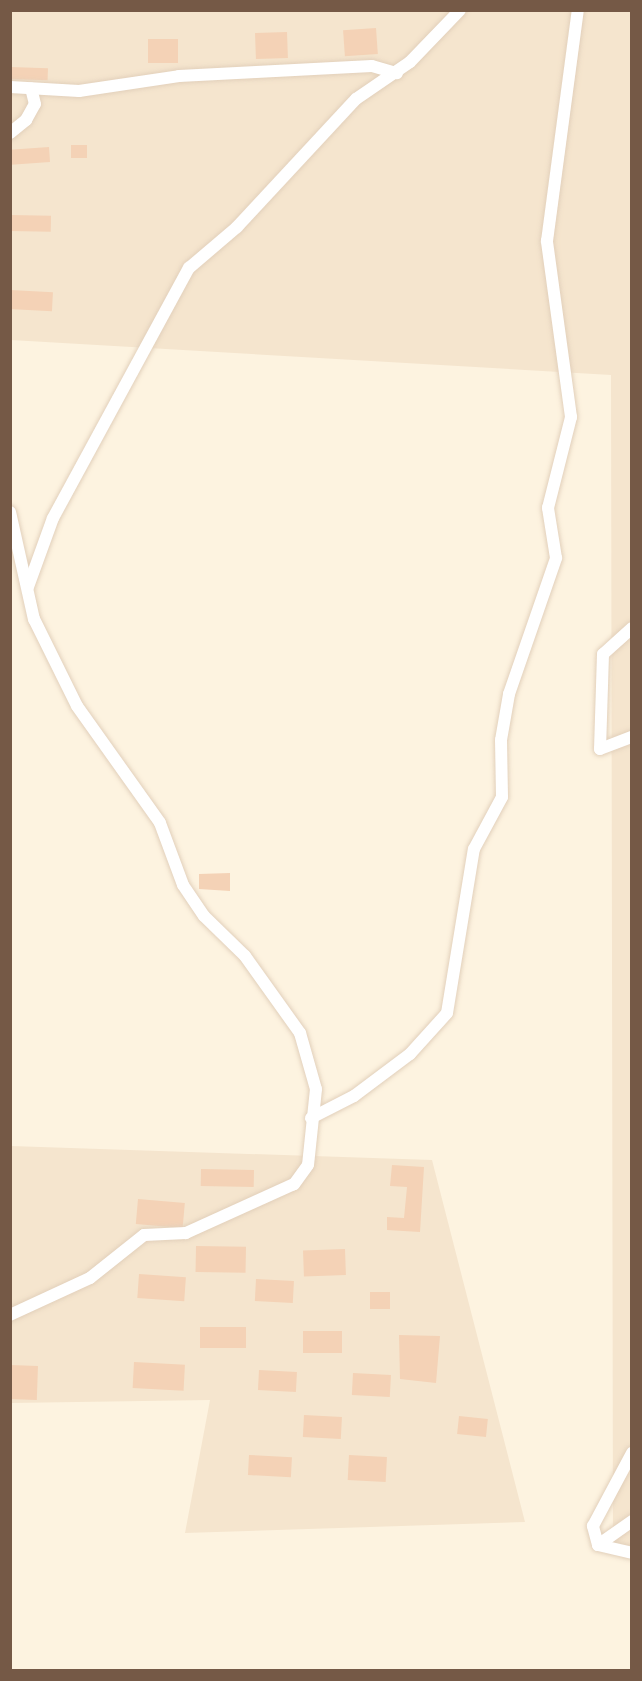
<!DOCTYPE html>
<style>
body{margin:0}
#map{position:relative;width:642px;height:1681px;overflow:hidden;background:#fdf3e0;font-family:Raleway,sans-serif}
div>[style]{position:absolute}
.residential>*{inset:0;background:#f5e5ce}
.building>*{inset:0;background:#f4d2b6;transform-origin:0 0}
.roads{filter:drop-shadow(0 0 2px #e2d0bb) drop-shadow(0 0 2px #e2d0bb)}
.street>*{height:12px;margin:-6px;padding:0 6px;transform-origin:6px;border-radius:6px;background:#fff}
span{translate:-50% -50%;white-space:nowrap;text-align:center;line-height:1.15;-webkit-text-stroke:5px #fff7e7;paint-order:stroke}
.frame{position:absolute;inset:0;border:12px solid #755946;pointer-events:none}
</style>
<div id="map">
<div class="residential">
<div style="clip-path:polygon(10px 11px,631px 11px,631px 1547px,613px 1549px,611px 375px,11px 340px)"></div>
<div style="clip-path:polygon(11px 1146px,432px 1160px,525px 1522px,185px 1533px,210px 1400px,11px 1403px)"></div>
</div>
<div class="building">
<div style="left:376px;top:28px;width:26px;height:33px;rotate:86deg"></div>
<div style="left:287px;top:32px;width:26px;height:32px;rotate:88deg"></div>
<div style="left:148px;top:39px;width:30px;height:24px"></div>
<div style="left:10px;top:67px;width:38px;height:12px;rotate:2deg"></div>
<div style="left:71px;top:145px;width:16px;height:13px"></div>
<div style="left:49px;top:147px;width:15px;height:39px;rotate:86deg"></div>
<div style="left:10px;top:215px;width:41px;height:16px;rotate:1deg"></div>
<div style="left:10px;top:290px;width:43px;height:19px;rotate:3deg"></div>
<div style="clip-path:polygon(230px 873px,230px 891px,199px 889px,199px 874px)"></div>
<div style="clip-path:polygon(392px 1165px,424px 1167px,420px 1232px,387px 1230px,387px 1217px,404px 1218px,407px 1187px,390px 1186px)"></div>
<div style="left:201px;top:1169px;width:53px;height:17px;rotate:1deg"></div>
<div style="left:138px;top:1199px;width:47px;height:25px;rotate:5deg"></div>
<div style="left:196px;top:1246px;width:50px;height:26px;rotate:1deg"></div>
<div style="left:345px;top:1249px;width:26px;height:42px;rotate:88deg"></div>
<div style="left:139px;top:1274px;width:47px;height:24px;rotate:4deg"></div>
<div style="left:256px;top:1279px;width:38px;height:22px;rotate:3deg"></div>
<div style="left:370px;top:1292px;width:20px;height:17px"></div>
<div style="left:200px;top:1327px;width:46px;height:21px"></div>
<div style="left:303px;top:1331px;width:39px;height:22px"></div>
<div style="clip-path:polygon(399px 1335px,440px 1336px,436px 1383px,400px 1379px)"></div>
<div style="left:134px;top:1362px;width:51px;height:26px;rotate:3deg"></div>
<div style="left:10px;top:1365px;width:28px;height:34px;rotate:2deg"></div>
<div style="left:259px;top:1370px;width:38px;height:20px;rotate:3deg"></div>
<div style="left:353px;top:1373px;width:38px;height:22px;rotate:3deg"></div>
<div style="left:304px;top:1415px;width:38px;height:22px;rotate:3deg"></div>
<div style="left:459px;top:1416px;width:29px;height:18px;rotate:6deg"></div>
<div style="left:249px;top:1455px;width:43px;height:20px;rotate:3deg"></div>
<div style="left:349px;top:1455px;width:38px;height:25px;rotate:3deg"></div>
</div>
<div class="roads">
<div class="street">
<div style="left:10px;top:87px;width:69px;rotate:3.3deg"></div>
<div style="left:79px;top:91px;width:101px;rotate:-8.5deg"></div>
<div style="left:179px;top:76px;width:193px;rotate:-3deg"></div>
<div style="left:372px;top:66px;width:26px;rotate:16deg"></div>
<div style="left:10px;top:133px;width:21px;rotate:-39deg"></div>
<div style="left:26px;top:120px;width:18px;rotate:-61deg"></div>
<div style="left:35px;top:104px;width:16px;rotate:-104deg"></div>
<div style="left:10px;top:512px;width:110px;rotate:77.4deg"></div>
<div style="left:34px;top:619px;width:97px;rotate:63.7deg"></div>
<div style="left:77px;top:706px;width:143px;rotate:54.6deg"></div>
<div style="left:160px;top:823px;width:66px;rotate:69.6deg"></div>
<div style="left:183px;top:885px;width:37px;rotate:56deg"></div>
<div style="left:204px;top:916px;width:57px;rotate:44.3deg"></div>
<div style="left:245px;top:956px;width:95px;rotate:54.5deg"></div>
<div style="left:300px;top:1033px;width:58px;rotate:74.1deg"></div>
<div style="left:316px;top:1089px;width:76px;rotate:96deg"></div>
<div style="left:308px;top:1165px;width:24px;rotate:126deg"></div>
<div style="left:294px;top:1184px;width:119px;rotate:155.6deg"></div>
<div style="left:186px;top:1233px;width:42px;rotate:177.3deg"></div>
<div style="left:144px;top:1235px;width:69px;rotate:141.5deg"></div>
<div style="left:90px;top:1278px;width:88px;rotate:155.2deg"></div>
<div style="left:28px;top:587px;width:73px;rotate:-70.1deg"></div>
<div style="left:53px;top:518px;width:285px;rotate:-61.5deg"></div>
<div style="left:189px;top:268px;width:63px;rotate:-40.5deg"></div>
<div style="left:237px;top:227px;width:175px;rotate:-47.1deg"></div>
<div style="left:356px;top:99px;width:65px;rotate:-34.4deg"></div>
<div style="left:410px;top:62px;width:72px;rotate:-46.1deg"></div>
<div style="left:632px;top:628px;width:39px;rotate:138deg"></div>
<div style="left:603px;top:654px;width:95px;rotate:91.8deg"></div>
<div style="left:600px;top:749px;width:34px;rotate:-21deg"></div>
<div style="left:311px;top:1118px;width:48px;rotate:-27.1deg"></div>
<div style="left:354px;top:1096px;width:70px;rotate:-36.9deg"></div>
<div style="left:410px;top:1054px;width:55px;rotate:-47.9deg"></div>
<div style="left:447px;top:1013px;width:166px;rotate:-80.7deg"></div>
<div style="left:474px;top:849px;width:59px;rotate:-61.7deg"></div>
<div style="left:502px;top:797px;width:57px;rotate:-91deg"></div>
<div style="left:501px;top:740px;width:47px;rotate:-80.1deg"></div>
<div style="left:509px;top:694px;width:144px;rotate:-70.9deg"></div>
<div style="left:556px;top:558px;width:51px;rotate:-99.1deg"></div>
<div style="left:548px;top:508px;width:94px;rotate:-75.8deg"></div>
<div style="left:571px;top:417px;width:178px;rotate:-97.8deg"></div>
<div style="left:547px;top:241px;width:233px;rotate:-82.4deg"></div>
<div style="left:598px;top:1545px;width:20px;rotate:-105deg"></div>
<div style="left:593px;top:1526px;width:83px;rotate:-61.9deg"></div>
<div style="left:598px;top:1545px;width:42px;rotate:-35.2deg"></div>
<div style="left:598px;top:1545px;width:35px;rotate:13deg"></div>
</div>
</div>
<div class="frame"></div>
</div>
